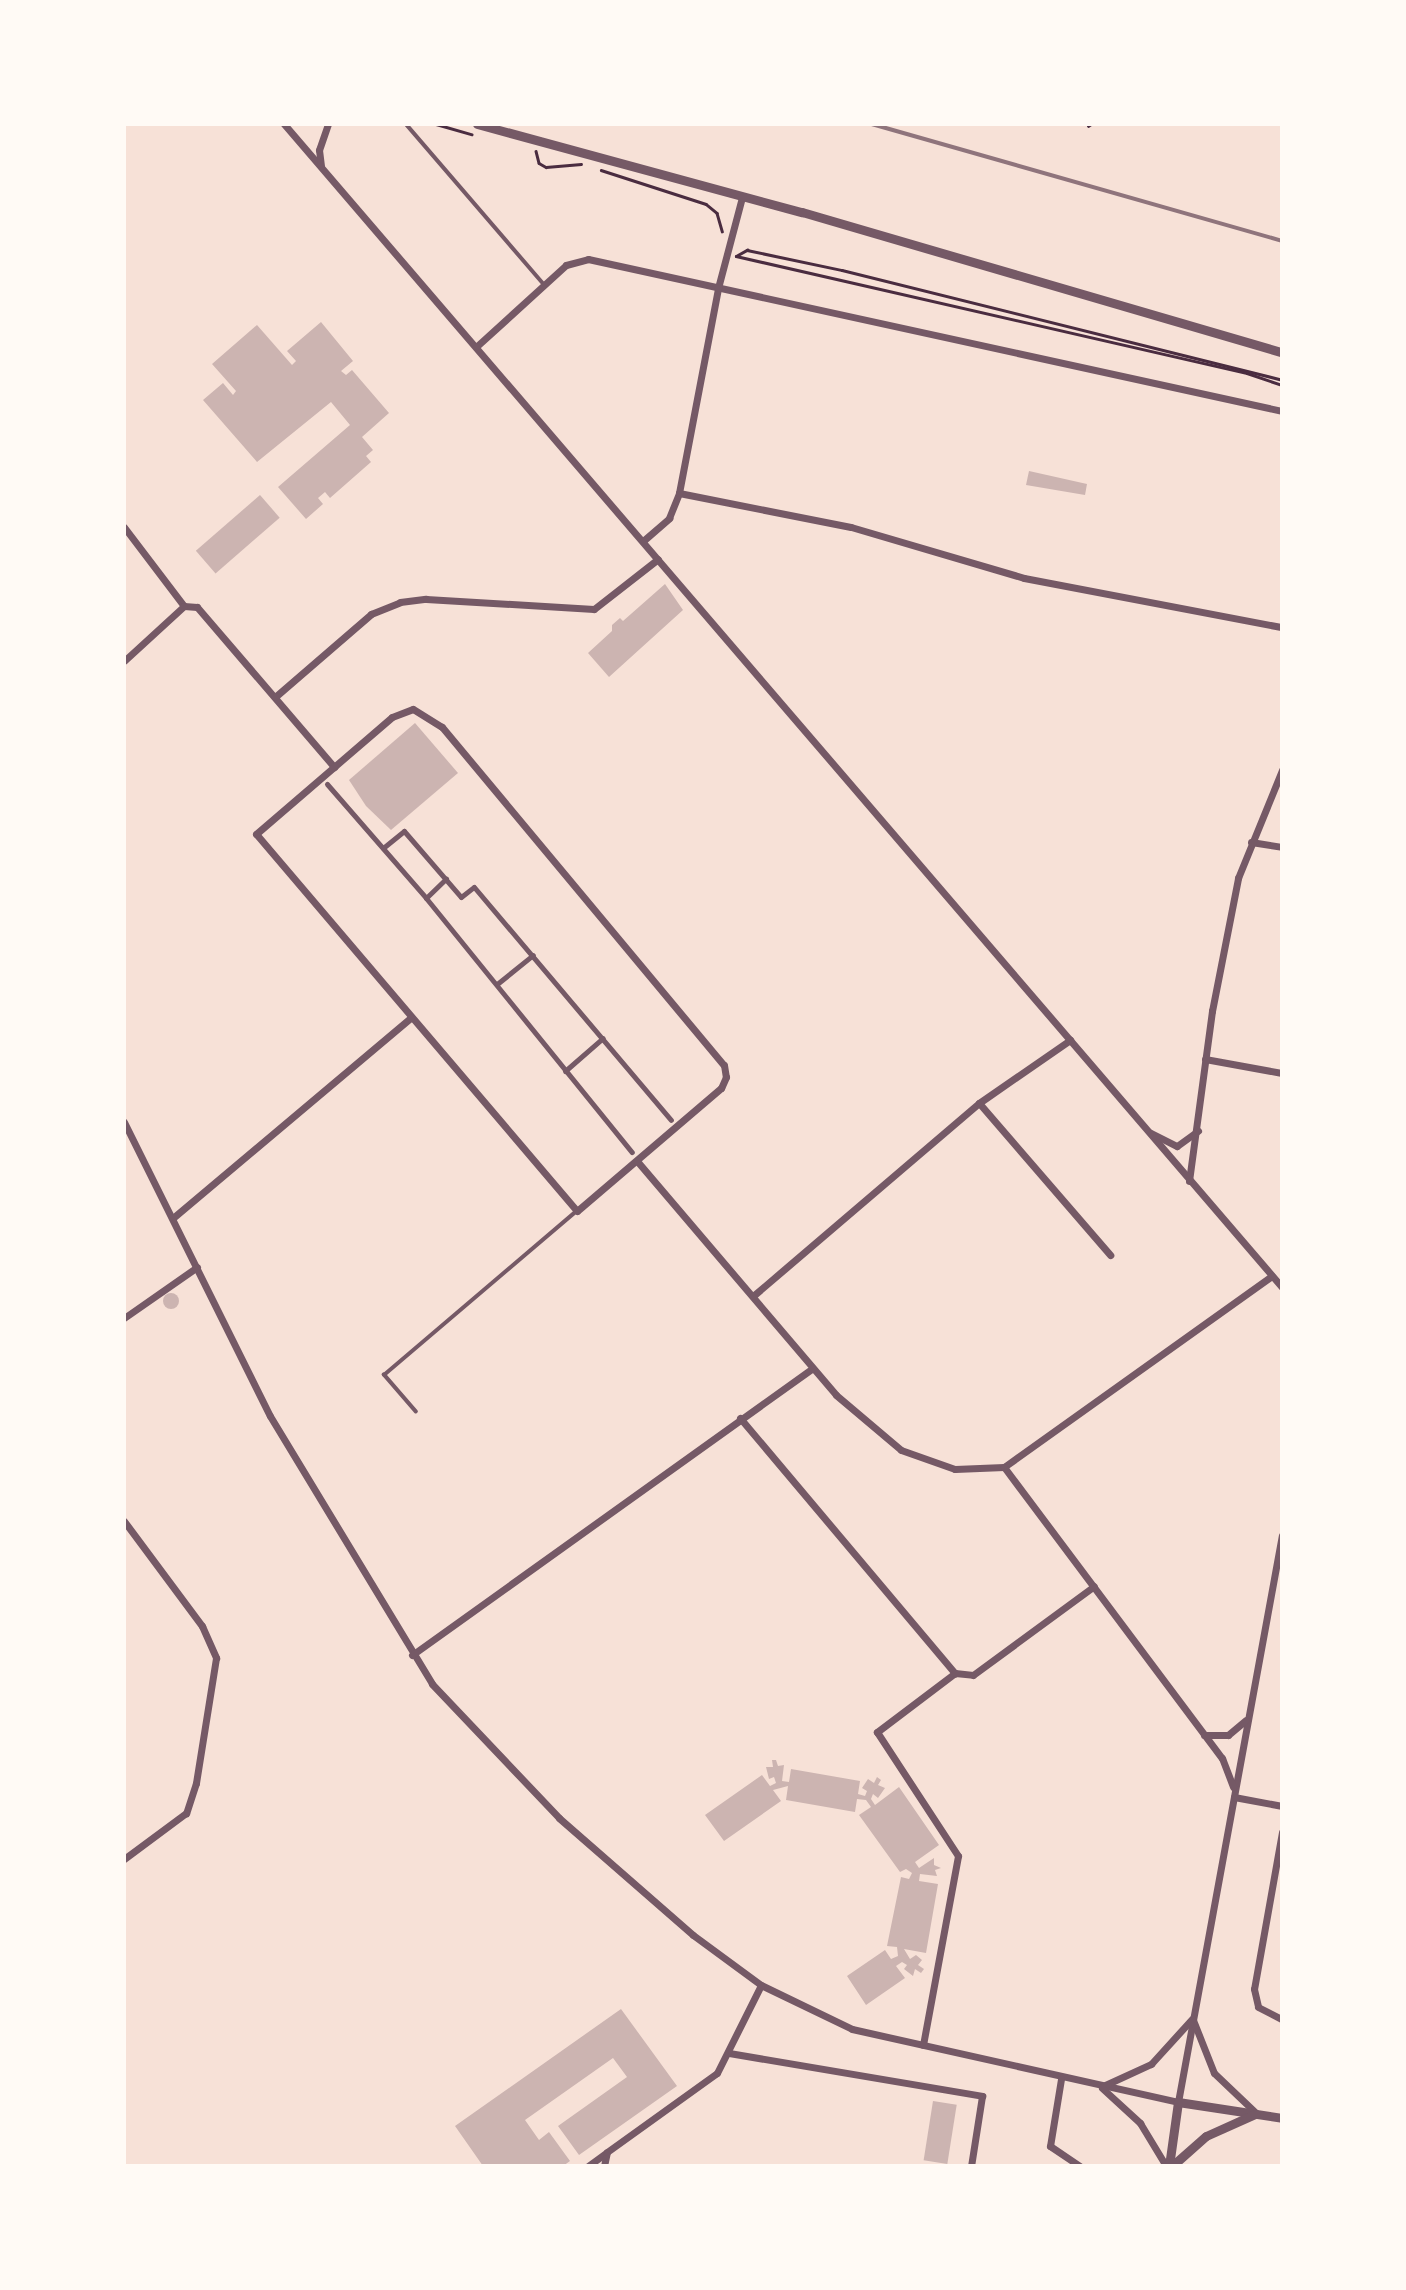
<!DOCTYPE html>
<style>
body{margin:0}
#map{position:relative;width:1406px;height:2290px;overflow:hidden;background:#f7e1d7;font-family:Helvetica,sans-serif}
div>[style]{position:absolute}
.building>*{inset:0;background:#ccb4b1;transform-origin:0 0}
.round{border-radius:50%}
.path>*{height:2.5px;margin:-1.25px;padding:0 1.25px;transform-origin:1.25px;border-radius:1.25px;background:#4a2c40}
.service>*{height:3.5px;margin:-1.75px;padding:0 1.75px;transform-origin:1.75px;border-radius:1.75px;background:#755966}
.pedestrian>*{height:5px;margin:-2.5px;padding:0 2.5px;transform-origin:2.5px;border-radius:2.5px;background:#755966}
.minor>*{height:7px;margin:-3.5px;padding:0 3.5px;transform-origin:3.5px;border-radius:3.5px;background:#755966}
.tertiary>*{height:9px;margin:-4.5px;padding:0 4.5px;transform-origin:4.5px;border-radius:4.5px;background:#755966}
.rail>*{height:3.5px;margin:-1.75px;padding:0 1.75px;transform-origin:1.75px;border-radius:1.75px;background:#8f747c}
span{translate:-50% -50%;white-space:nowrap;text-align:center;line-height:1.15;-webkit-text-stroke:6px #fffaf5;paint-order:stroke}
.frame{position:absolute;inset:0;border:126px solid #fffaf5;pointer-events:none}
</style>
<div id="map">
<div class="building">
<div style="clip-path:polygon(321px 322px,353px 361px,341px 371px,346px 375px,352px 370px,389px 413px,362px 437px,373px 450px,366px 456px,371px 462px,330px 498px,325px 492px,318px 498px,323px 504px,306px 519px,278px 487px,350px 425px,331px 402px,257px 462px,203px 400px,223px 383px,233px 395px,236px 391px,212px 364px,257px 325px,292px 365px,296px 361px,287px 351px)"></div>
<div style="clip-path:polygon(1029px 471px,1087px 484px,1085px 495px,1026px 485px)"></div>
<div style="left:260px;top:495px;width:30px;height:85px;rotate:49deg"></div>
<div style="clip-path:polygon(665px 584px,683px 610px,609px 677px,588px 653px,612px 631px,612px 625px,620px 618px,623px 621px)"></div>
<div style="clip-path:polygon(415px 723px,458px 773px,391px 830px,366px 806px,349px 780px)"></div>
<div class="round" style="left:163px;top:1293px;width:16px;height:16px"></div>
<div style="clip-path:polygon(772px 1760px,776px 1760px,778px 1766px,784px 1765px,782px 1781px,789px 1782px,791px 1769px,860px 1781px,858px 1794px,865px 1796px,867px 1791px,862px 1788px,868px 1779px,874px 1783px,877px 1777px,881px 1780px,878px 1785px,885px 1788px,878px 1798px,873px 1794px,871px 1799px,875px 1805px,899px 1787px,939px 1845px,915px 1862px,919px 1868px,934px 1858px,934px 1865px,941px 1868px,935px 1870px,937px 1876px,920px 1874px,919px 1881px,938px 1884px,926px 1953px,904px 1949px,910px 1959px,916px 1955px,922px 1960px,918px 1965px,924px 1969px,921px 1973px,915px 1969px,913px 1976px,904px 1969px,907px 1965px,902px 1962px,896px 1966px,905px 1978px,866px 2005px,847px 1976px,885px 1950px,891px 1959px,898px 1956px,897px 1947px,887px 1946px,901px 1877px,909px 1879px,912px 1873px,906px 1869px,900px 1872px,859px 1815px,871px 1807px,866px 1800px,857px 1799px,855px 1812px,786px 1800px,788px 1786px,773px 1790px,781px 1801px,724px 1841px,705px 1815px,762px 1775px,770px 1786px,776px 1783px,774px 1777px,769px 1779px,766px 1767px,773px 1767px)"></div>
<div style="clip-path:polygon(621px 2009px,677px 2086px,579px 2155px,558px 2126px,627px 2077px,613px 2058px,525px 2120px,539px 2140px,549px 2132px,570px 2161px,563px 2166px,483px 2166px,455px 2126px)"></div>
<div style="left:933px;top:2101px;width:24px;height:60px;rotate:9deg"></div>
</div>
<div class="path">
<div style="left:436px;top:124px;width:37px;rotate:16deg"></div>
<div style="left:1088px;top:126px;width:4px;rotate:-34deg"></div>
<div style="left:536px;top:151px;width:12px;rotate:76deg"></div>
<div style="left:539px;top:163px;width:8px;rotate:30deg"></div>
<div style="left:546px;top:167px;width:35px;rotate:-5deg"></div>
<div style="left:601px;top:170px;width:110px;rotate:17.9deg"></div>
<div style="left:706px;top:204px;width:14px;rotate:39deg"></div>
<div style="left:717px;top:213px;width:19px;rotate:74deg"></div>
<div style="left:736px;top:256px;width:13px;rotate:-29deg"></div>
<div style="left:747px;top:250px;width:97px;rotate:11.9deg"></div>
<div style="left:842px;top:270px;width:454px;rotate:14deg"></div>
<div style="left:736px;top:256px;width:524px;rotate:12.9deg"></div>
<div style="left:1247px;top:373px;width:37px;rotate:19deg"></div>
</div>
<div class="service">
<div style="left:407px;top:125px;width:210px;rotate:49.3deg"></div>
<div style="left:416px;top:1412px;width:49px;rotate:-130.9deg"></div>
<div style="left:384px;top:1375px;width:253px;rotate:-40.4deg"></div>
</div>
<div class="pedestrian">
<div style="left:327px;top:784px;width:151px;rotate:49deg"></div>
<div style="left:426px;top:898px;width:327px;rotate:51deg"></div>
<div style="left:383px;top:848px;width:27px;rotate:-39deg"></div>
<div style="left:404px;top:831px;width:87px;rotate:49.2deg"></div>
<div style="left:461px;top:897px;width:16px;rotate:-38deg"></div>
<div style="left:474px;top:887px;width:305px;rotate:49.8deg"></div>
<div style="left:426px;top:898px;width:28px;rotate:-44deg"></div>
<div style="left:497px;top:984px;width:46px;rotate:-38.9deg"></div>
<div style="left:565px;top:1071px;width:50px;rotate:-41deg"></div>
</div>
<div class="minor">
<div style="left:284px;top:124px;width:1533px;rotate:49.37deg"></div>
<div style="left:321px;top:166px;width:16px;rotate:-97deg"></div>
<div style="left:319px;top:150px;width:28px;rotate:-71deg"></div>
<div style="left:477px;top:346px;width:120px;rotate:-42.3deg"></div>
<div style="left:566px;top:265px;width:23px;rotate:-15deg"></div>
<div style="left:588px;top:259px;width:710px;rotate:12.35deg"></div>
<div style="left:679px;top:493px;width:175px;rotate:11.2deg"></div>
<div style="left:851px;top:527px;width:180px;rotate:16.4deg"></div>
<div style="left:1024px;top:578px;width:263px;rotate:10.8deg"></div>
<div style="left:124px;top:527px;width:99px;rotate:52.8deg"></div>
<div style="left:184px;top:606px;width:13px;rotate:4deg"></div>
<div style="left:197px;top:607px;width:211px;rotate:49.4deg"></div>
<div style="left:643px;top:541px;width:35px;rotate:-41deg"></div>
<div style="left:669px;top:518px;width:27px;rotate:-68deg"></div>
<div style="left:679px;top:493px;width:209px;rotate:-79.2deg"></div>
<div style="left:718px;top:288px;width:94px;rotate:-75.2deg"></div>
<div style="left:124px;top:661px;width:81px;rotate:-42.5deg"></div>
<div style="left:275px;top:697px;width:127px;rotate:-40.8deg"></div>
<div style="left:371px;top:614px;width:31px;rotate:-22deg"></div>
<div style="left:400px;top:602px;width:26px;rotate:-7deg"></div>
<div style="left:426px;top:599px;width:168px;rotate:3.4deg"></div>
<div style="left:594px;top:609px;width:81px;rotate:-38deg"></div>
<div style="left:413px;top:709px;width:34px;rotate:32deg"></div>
<div style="left:442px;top:727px;width:440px;rotate:50.2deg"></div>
<div style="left:724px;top:1065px;width:12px;rotate:81deg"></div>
<div style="left:726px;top:1077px;width:12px;rotate:114deg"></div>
<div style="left:721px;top:1088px;width:189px;rotate:139.5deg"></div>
<div style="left:577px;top:1211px;width:495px;rotate:-130.4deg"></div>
<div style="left:256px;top:834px;width:179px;rotate:-40.7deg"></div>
<div style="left:392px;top:717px;width:22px;rotate:-21deg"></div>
<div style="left:1251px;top:842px;width:31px;rotate:9deg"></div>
<div style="left:1205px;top:1059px;width:78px;rotate:10.3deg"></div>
<div style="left:979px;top:1103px;width:201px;rotate:49.2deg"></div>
<div style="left:124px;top:1122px;width:328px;rotate:63.6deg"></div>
<div style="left:270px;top:1416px;width:313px;rotate:58.8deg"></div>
<div style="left:432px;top:1684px;width:185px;rotate:46.5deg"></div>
<div style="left:559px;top:1818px;width:178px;rotate:41.1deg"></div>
<div style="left:693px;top:1935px;width:84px;rotate:36.3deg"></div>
<div style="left:761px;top:1985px;width:101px;rotate:25.8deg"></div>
<div style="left:852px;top:2029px;width:334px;rotate:12.6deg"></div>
<div style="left:1178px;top:2102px;width:576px;rotate:-79.61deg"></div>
<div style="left:1151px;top:1133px;width:29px;rotate:27deg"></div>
<div style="left:1177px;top:1146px;width:26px;rotate:-36deg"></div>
<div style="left:637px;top:1161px;width:307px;rotate:49.6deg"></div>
<div style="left:836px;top:1395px;width:85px;rotate:40.2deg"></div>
<div style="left:901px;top:1450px;width:57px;rotate:19.4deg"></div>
<div style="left:955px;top:1469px;width:49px;rotate:-2.3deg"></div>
<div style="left:1004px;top:1467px;width:329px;rotate:-35.5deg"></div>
<div style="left:1189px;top:1181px;width:172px;rotate:-82.3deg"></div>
<div style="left:1212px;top:1011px;width:136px;rotate:-78.9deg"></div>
<div style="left:1238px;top:878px;width:117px;rotate:-67.8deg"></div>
<div style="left:174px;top:1217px;width:309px;rotate:-40.1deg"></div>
<div style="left:753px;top:1296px;width:297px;rotate:-40.5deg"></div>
<div style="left:979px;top:1103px;width:111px;rotate:-34.7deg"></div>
<div style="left:124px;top:1318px;width:89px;rotate:-34.9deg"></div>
<div style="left:740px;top:1418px;width:334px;rotate:49.9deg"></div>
<div style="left:955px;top:1673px;width:98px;rotate:142.9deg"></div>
<div style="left:877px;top:1732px;width:148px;rotate:56.8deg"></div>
<div style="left:958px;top:1856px;width:192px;rotate:100.5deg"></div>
<div style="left:1004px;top:1467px;width:364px;rotate:53.2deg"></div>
<div style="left:1222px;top:1758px;width:31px;rotate:69deg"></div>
<div style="left:124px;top:1521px;width:131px;rotate:53.4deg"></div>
<div style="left:202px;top:1626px;width:35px;rotate:66deg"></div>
<div style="left:216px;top:1658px;width:127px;rotate:99.1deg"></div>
<div style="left:196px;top:1783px;width:32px;rotate:108deg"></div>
<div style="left:186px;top:1813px;width:77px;rotate:143.4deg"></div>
<div style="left:412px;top:1655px;width:492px;rotate:-35.6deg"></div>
<div style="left:955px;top:1673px;width:18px;rotate:6deg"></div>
<div style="left:973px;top:1675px;width:150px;rotate:-36.3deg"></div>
<div style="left:1204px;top:1735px;width:24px"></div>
<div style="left:1228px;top:1735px;width:23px;rotate:-40deg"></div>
<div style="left:1234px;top:1797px;width:49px;rotate:10.6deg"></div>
<div style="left:1282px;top:1832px;width:159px;rotate:100.1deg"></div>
<div style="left:1254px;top:1989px;width:18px;rotate:77deg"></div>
<div style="left:1258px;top:2007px;width:27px;rotate:27deg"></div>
<div style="left:1193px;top:2020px;width:57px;rotate:68.4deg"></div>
<div style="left:1214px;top:2073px;width:58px;rotate:43.6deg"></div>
<div style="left:729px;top:2053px;width:257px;rotate:9.6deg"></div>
<div style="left:982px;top:2096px;width:71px;rotate:98.9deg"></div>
<div style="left:1061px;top:2079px;width:68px;rotate:99.3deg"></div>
<div style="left:1050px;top:2146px;width:36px;rotate:34deg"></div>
<div style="left:1103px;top:2086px;width:53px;rotate:-24.6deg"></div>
<div style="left:1151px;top:2064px;width:61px;rotate:-47.7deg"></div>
<div style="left:1102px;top:2088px;width:52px;rotate:42.6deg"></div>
<div style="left:1140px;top:2123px;width:50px;rotate:58.8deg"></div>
<div style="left:588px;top:2166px;width:22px;rotate:-36deg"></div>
<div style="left:604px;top:2166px;width:14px;rotate:-78deg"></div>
<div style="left:607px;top:2152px;width:135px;rotate:-35.7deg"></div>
<div style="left:717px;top:2073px;width:98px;rotate:-63.4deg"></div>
</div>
<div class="tertiary">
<div style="left:477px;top:124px;width:337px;rotate:15.2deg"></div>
<div style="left:802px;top:212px;width:500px;rotate:16.3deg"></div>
<div style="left:1169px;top:2166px;width:65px;rotate:-82deg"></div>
<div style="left:1178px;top:2102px;width:105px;rotate:8.7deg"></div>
<div style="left:1172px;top:2166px;width:45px;rotate:-41.4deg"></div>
<div style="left:1206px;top:2136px;width:54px;rotate:-24.2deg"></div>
</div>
<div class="rail">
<div style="left:872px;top:124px;width:426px;rotate:15.9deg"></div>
</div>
<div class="frame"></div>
</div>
